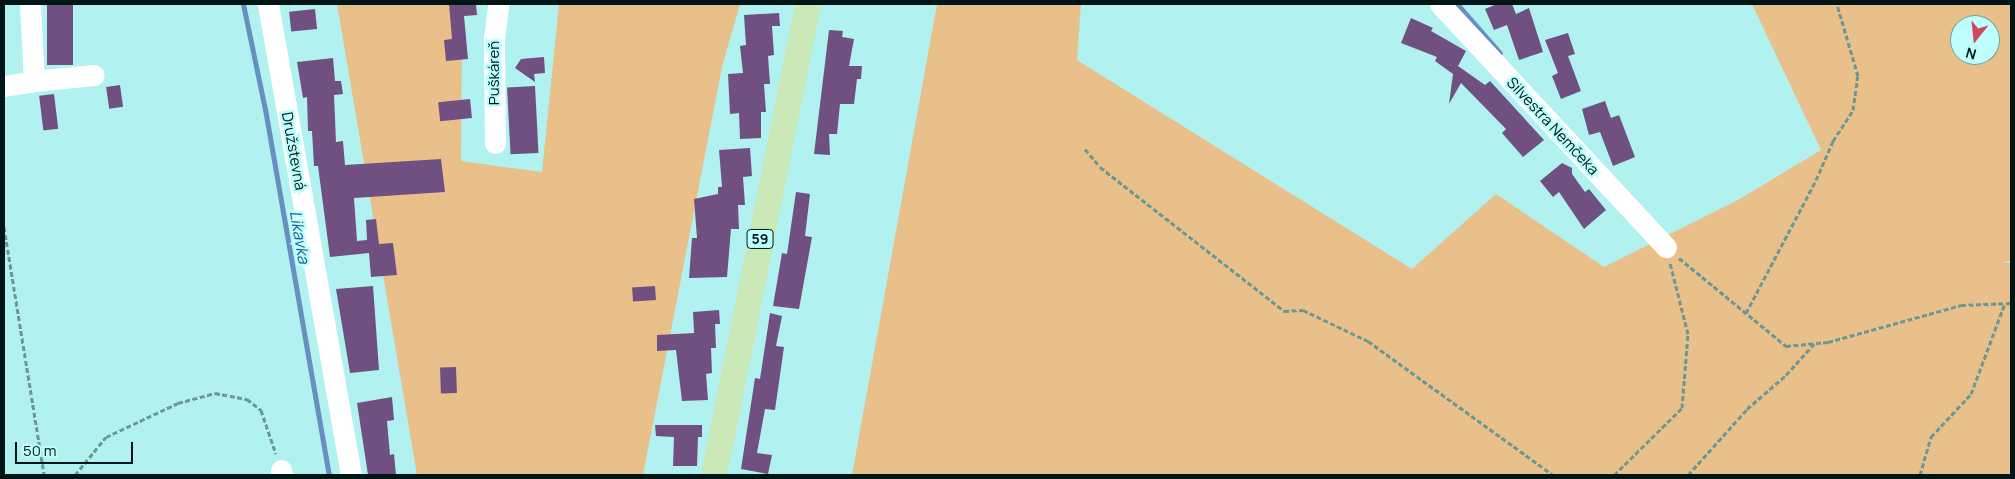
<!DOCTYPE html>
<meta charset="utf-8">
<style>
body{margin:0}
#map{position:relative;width:2015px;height:479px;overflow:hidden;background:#b1f1f0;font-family:Manrope,sans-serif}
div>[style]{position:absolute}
.green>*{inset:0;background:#e9c08a}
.stream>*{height:5px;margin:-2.5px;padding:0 2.5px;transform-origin:2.5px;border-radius:2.5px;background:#688fbf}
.building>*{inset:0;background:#705081;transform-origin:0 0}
.path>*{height:3px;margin-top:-1.5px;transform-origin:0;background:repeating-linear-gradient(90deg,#699897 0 5px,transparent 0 7.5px)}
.minor>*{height:21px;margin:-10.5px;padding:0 10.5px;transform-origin:10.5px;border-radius:10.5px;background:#fff}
.major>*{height:26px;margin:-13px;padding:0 13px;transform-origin:13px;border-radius:13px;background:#cbe9b8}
span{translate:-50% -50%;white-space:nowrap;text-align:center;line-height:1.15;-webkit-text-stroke:5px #befffd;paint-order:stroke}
.shield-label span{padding:1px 4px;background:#befffd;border:1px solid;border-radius:4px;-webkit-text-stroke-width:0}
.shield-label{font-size:14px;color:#001515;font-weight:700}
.street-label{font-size:15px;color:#001515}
.water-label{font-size:16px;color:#1e5491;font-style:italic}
.frame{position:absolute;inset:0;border:5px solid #001515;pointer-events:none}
.north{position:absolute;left:1950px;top:15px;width:50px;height:50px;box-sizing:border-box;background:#befffd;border:1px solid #72a1a0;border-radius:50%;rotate:196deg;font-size:14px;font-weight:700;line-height:20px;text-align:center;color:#001515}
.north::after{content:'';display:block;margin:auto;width:18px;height:22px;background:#d5455f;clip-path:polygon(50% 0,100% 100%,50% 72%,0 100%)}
.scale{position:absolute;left:15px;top:442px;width:118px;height:22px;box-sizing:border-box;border:2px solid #001515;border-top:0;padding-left:6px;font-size:15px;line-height:18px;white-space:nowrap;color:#001515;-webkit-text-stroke:4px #befffd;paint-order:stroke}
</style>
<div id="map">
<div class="green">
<div style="clip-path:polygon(337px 4px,462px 4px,461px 161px,542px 172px,559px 4px,740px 4px,722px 67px,643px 475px,417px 475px)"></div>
<div style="clip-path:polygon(evenodd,937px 4px,1081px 4px,1077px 60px,1412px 269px,1496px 194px,1604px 267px,1738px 200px,1821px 150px,1752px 4px,2011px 4px,2011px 260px,2003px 263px,2011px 263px,2011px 475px,852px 475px,937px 4px,1960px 25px,1990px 25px,1990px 55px,1960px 55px,1960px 25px)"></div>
</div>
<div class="stream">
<div style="left:243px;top:4px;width:107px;rotate:78.2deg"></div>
<div style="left:265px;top:109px;width:372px;rotate:80.1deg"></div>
<div style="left:1457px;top:4px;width:65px;rotate:48.7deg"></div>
</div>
<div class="building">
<div style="left:47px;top:4px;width:26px;height:61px"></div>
<div style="clip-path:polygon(449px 4px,476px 4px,477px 15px,464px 16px,468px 59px,446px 61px,444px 40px,452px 39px)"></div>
<div style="clip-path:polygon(1497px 4px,1512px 4px,1516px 14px,1529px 8px,1543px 52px,1519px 60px,1507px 25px,1494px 30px,1485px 9px)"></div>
<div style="left:315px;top:9px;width:20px;height:26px;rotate:84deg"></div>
<div style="clip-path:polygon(779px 13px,780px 26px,772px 26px,774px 55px,768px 56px,770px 84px,764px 84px,766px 112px,761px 112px,761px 138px,740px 139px,739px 113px,730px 114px,728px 74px,743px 73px,740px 46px,746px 45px,744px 15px)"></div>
<div style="clip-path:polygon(1411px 18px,1433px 28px,1431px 31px,1466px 51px,1458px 66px,1485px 85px,1490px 81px,1544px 140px,1523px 157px,1502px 133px,1506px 129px,1461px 83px,1449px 104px,1453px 74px,1435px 61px,1437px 57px,1401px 43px)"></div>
<div style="clip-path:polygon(829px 30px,843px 31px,842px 37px,854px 39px,849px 66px,862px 66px,861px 79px,857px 79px,854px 104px,840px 104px,837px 134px,829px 134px,830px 155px,814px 154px)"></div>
<div style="clip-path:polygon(1568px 33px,1575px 54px,1568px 56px,1581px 91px,1561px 99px,1552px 76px,1558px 73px,1545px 40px)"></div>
<div style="clip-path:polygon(544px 57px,545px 73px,534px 74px,535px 82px,515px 68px,521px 59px)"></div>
<div style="clip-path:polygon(333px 58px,335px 81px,341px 81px,343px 94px,334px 95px,336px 142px,343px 141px,345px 165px,441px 159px,445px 192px,354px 198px,357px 241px,367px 240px,366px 220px,376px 219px,379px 244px,393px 243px,397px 275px,371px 277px,369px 253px,330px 257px,318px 166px,314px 166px,312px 131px,308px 131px,307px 97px,303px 98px,297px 62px)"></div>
<div style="left:120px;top:85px;width:22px;height:14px;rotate:82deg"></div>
<div style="left:535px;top:86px;width:67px;height:28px;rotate:87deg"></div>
<div style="left:54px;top:94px;width:35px;height:15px;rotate:83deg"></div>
<div style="left:470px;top:99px;width:19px;height:32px;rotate:84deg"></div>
<div style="clip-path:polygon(1605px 101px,1611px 118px,1619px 115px,1635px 157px,1613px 166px,1600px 132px,1589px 135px,1582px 109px)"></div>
<div style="clip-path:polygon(750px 148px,752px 176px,743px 177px,745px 205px,738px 205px,739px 229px,731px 229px,727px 277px,689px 278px,692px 238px,697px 238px,694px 199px,718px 194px,718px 187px,722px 187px,719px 150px)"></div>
<div style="clip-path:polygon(1562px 163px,1572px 168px,1572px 174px,1585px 192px,1589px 189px,1606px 210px,1584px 229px,1559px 192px,1553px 197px,1540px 181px)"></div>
<div style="clip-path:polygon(796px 192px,810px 194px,805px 236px,812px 237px,799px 309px,773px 306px,782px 253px,787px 254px)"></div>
<div style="clip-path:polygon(373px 286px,379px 370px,350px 373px,336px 289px)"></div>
<div style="left:655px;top:286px;width:14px;height:23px;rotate:86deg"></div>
<div style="clip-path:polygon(719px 310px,720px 324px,715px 324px,716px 348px,711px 348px,712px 373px,706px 374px,708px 400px,682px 401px,676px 350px,657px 351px,657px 335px,694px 333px,693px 312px)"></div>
<div style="clip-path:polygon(770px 313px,782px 316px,776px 346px,784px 347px,775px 410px,765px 409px,757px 453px,772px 455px,768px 474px,741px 469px,755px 378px,760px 379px)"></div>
<div style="left:456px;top:367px;width:26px;height:16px;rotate:88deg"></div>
<div style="clip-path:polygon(392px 397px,394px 420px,387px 421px,390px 455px,394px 454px,396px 475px,368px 475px,357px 403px)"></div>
<div style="clip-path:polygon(655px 425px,702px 425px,702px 437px,698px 437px,697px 466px,673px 466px,674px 437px,656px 436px)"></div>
</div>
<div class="path">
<div style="left:1085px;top:149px;width:23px;rotate:50deg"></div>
<div style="left:1100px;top:167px;width:234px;rotate:38deg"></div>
<div style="left:1284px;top:311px;width:19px;rotate:-3deg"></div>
<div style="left:1303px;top:310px;width:72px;rotate:25.5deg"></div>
<div style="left:1368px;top:341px;width:228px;rotate:35.9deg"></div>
<div style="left:4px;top:227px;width:251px;rotate:80.8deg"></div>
<div style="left:1679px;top:258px;width:139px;rotate:39.4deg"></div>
<div style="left:1786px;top:346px;width:42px;rotate:-5.4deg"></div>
<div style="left:1828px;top:342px;width:138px;rotate:-15.5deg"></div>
<div style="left:1961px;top:305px;width:50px;rotate:-2.3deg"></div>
<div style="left:1746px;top:313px;width:150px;rotate:-62.2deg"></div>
<div style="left:1816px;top:180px;width:43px;rotate:-66.4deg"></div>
<div style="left:1833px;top:141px;width:37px;rotate:-57deg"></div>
<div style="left:1853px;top:110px;width:34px;rotate:-82deg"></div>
<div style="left:1858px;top:76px;width:75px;rotate:-106.3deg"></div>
<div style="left:75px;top:475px;width:49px;rotate:-50.8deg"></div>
<div style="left:106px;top:437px;width:80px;rotate:-25.3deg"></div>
<div style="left:178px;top:403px;width:38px;rotate:-15deg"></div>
<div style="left:215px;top:393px;width:33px;rotate:11deg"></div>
<div style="left:247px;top:399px;width:18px;rotate:38deg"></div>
<div style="left:261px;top:410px;width:46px;rotate:71.2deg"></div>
<div style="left:1614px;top:475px;width:95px;rotate:-44.6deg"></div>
<div style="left:1682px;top:408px;width:74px;rotate:-85.4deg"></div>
<div style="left:1688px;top:334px;width:73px;rotate:-104.2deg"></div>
<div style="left:1688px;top:475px;width:89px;rotate:-48.2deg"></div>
<div style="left:1747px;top:409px;width:52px;rotate:-41.1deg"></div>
<div style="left:1786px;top:375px;width:42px;rotate:-47.9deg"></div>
<div style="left:1920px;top:475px;width:40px;rotate:-74deg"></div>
<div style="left:1931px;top:437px;width:59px;rotate:-47.1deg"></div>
<div style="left:1971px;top:394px;width:97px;rotate:-69.5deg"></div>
</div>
<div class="minor">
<div style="left:268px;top:4px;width:478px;rotate:80deg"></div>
<div style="left:1440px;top:4px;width:332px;rotate:47.1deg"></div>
<div style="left:34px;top:81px;width:60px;rotate:-5.7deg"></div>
<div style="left:4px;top:86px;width:30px;rotate:-9deg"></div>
<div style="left:34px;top:81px;width:77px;rotate:-93deg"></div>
<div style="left:495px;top:143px;width:104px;rotate:-90.6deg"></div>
<div style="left:494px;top:39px;width:35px;rotate:-83deg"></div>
<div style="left:281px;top:470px;width:5px;rotate:79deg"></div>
</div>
<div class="major">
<div style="left:714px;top:475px;width:480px;rotate:-78.7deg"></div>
</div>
<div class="shield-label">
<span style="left:760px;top:239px">59</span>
</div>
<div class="street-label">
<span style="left:494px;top:73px;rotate:-90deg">Puškáreň</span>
<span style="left:1553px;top:126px;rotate:47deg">Silvestra Nemčeka</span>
<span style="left:294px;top:151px;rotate:80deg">Družstevná</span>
</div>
<div class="water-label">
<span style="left:300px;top:237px;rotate:80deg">Likavka</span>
</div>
<div class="frame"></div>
<div class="north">N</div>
<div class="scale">50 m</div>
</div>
